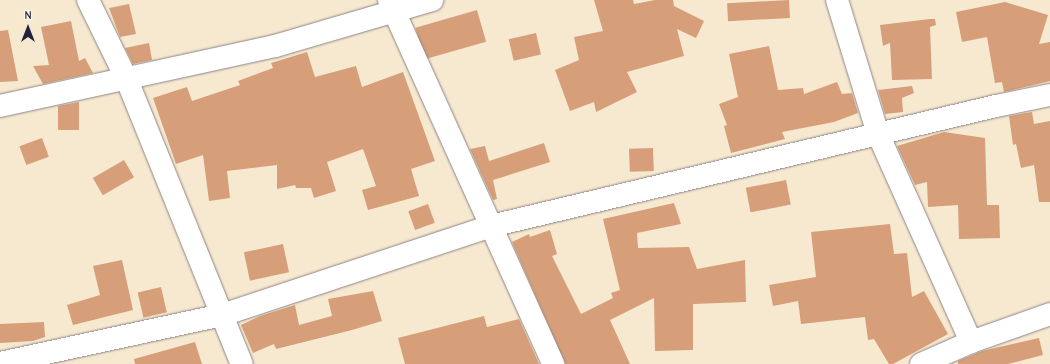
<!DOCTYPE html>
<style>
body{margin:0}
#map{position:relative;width:1050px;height:364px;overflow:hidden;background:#f7e8d0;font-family:"Comic Neue",sans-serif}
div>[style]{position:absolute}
.building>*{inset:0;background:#d69f7a;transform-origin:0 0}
.roads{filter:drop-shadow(0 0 1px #8c8586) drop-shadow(0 0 1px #8c8586)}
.minor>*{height:22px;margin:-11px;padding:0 11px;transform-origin:11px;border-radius:11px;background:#fff}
span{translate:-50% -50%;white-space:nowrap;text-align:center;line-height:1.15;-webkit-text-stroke:3.5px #fcf5e5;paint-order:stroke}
.north{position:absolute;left:8px;top:8px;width:40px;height:40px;-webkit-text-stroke:3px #fcf5e5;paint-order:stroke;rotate:0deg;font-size:11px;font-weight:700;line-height:16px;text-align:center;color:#22223b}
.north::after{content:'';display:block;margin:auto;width:14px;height:18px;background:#22223b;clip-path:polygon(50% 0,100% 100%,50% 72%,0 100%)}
</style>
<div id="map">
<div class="building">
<div style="clip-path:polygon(594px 0,633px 0,634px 4px,655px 0,673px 0,674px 6px,704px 21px,696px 38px,677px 29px,684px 56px,627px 72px,637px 92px,596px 112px,594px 102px,570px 111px,555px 70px,579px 60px,574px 37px,603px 31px)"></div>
<div style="left:789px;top:0;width:18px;height:62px;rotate:87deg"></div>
<div style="clip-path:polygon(1005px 2px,1048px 15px,1039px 44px,1050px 42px,1050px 81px,1004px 92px,1002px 82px,995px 83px,987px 37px,962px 42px,956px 12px)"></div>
<div style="clip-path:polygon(129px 4px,136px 34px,120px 37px,109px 8px)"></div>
<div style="left:477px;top:10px;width:33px;height:64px;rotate:74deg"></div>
<div style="clip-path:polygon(930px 19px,935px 19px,936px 25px,930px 27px,932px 79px,892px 80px,890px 43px,883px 46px,880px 25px)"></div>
<div style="clip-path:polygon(71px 21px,79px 61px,85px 58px,93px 73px,43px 84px,33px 66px,49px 65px,41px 27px)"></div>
<div style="clip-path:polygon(8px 30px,18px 81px,0 82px,0 31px)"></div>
<div style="left:536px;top:33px;width:22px;height:28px;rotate:77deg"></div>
<div style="clip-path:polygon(149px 43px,152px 60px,133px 64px,125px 48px)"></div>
<div style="clip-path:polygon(769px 46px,778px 90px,803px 88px,804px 94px,837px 82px,842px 94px,852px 93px,858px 113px,834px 122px,782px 132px,785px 139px,731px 153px,724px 126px,727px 125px,719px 104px,738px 97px,729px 54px)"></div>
<div style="clip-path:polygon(307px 52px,315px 77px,356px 66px,362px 87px,403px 72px,435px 161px,411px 169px,419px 196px,368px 210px,362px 190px,376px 186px,363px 149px,327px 162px,336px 191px,314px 198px,311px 188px,296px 188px,295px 185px,277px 189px,277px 165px,227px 171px,230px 198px,209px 201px,203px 155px,176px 164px,153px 98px,187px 87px,192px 101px,240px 85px,238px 81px,273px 68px,271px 63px)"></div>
<div style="clip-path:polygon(912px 86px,914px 93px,902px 98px,903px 112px,885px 114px,878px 90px)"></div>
<div style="clip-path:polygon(79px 102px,79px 130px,58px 130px,58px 106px)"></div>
<div style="clip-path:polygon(1032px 112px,1034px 124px,1050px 121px,1050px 202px,1039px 202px,1034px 165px,1021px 168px,1016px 144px,1013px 145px,1009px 116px)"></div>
<div style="clip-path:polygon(944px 132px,985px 138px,987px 205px,999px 205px,1000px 238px,959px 239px,958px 205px,928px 207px,927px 182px,915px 185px,897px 146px)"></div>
<div style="left:42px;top:138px;width:20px;height:24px;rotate:70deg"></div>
<div style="clip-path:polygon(544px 143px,550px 162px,493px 180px,497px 199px,493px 200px,470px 149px,485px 146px,489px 161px)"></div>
<div style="left:653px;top:148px;width:23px;height:24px;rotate:88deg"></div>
<div style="left:124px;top:160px;width:20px;height:36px;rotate:60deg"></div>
<div style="left:786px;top:180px;width:25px;height:41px;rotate:79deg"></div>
<div style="clip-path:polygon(674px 203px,681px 224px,637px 233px,638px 248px,689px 247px,697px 269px,745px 260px,746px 302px,693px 304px,693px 350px,655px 351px,654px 298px,610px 320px,630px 364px,565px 364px,512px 242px,529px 234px,530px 237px,550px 230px,557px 254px,552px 256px,581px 314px,613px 298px,611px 293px,620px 290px,603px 219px)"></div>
<div style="left:428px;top:204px;width:20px;height:21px;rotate:70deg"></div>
<div style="clip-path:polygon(890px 224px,894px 254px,907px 253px,912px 297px,924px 291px,948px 334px,893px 364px,889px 364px,874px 339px,868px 340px,865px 317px,801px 324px,798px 301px,773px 306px,769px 285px,816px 277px,811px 232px)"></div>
<div style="left:283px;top:244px;width:29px;height:40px;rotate:78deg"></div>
<div style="clip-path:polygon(122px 260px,133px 310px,73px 325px,67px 305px,100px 295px,93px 266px)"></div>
<div style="left:161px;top:287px;width:26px;height:24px;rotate:77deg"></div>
<div style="clip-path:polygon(373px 291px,382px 321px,352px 330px,276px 349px,274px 344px,253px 353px,241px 325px,260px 316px,295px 305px,299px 325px,332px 316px,328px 299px)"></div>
<div style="clip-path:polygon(484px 316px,487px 327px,519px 319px,539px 364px,405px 364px,398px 338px)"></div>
<div style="clip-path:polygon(44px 322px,45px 337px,33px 341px,0 343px,0 324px)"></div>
<div style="clip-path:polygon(1039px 338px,1043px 355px,1008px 364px,958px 364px,958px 361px,982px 351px)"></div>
<div style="clip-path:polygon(195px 342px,202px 364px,135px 364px,134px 359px)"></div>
</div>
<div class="roads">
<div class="minor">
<div style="left:88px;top:0;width:89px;rotate:64deg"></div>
<div style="left:127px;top:80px;width:306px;rotate:68deg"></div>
<div style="left:389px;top:0;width:399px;rotate:65.7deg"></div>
<div style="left:837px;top:0;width:140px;rotate:73deg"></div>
<div style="left:878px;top:134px;width:228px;rotate:65.9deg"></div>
<div style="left:0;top:106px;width:281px;rotate:-12.3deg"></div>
<div style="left:275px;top:46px;width:164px;rotate:-16.3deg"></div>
<div style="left:0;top:363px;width:227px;rotate:-12.2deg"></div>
<div style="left:222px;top:315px;width:283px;rotate:-18.3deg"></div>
<div style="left:491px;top:226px;width:519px;rotate:-13.37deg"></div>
<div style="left:996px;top:106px;width:55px;rotate:-11.5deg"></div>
<div style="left:921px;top:364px;width:55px;rotate:-23.7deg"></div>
<div style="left:971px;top:342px;width:84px;rotate:-19.5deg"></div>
</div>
</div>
<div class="north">N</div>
</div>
